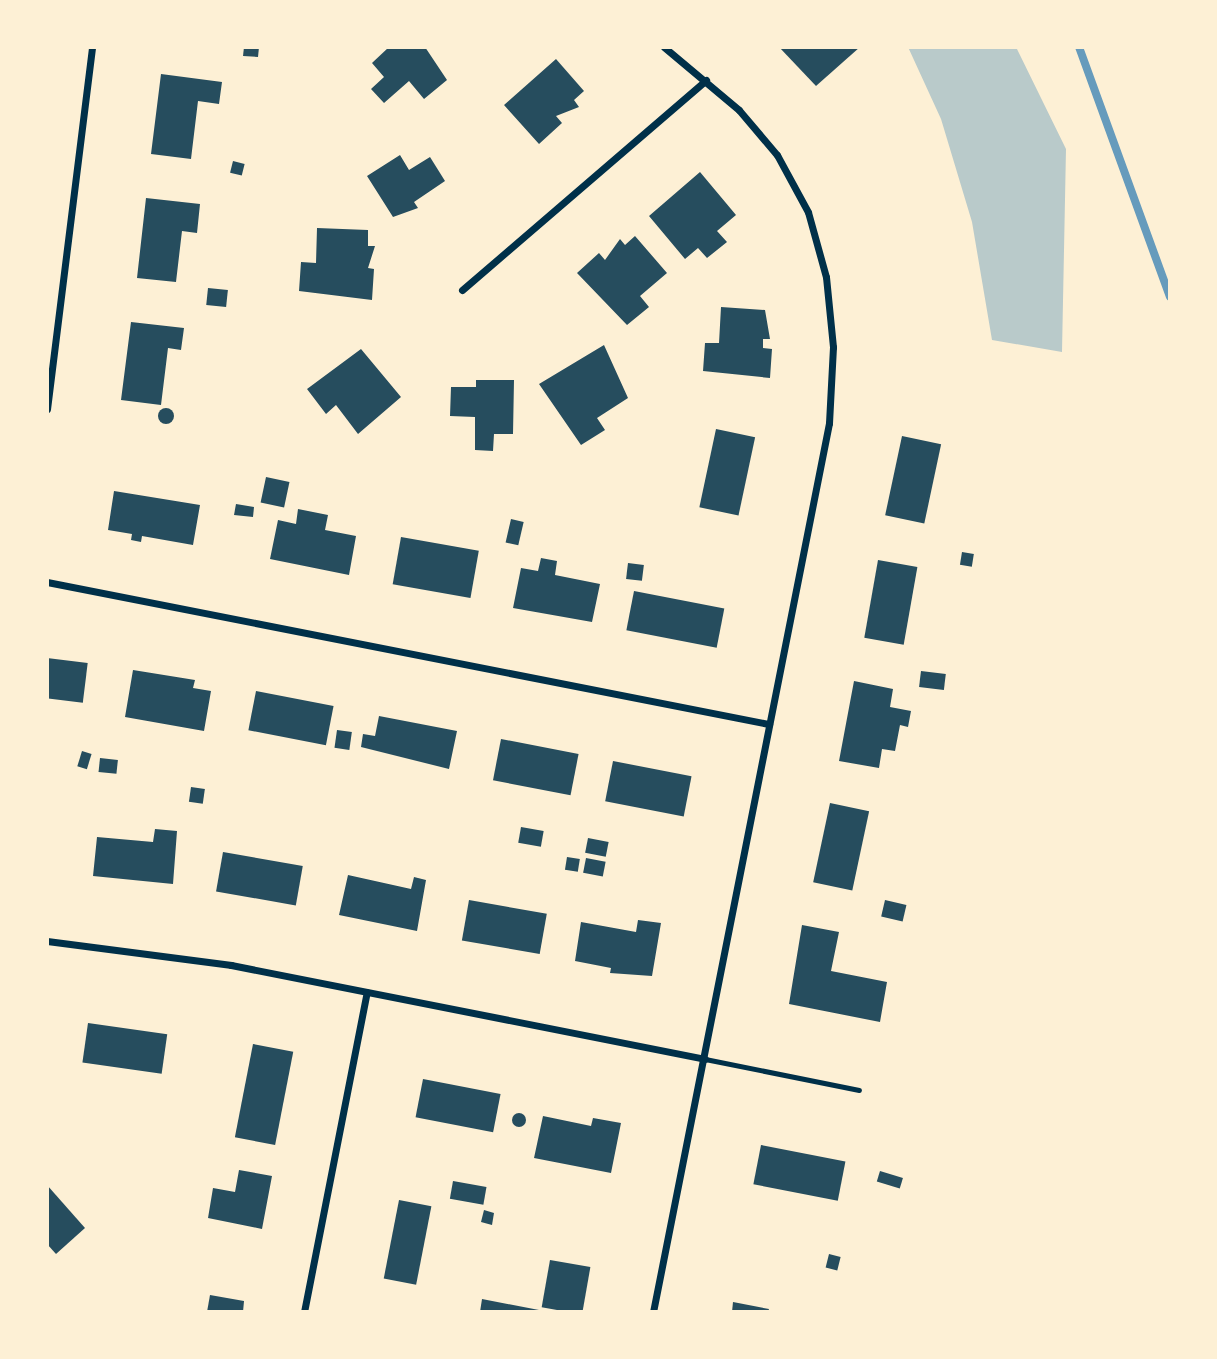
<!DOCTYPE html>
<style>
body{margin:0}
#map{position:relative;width:1217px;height:1359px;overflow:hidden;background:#fdf0d5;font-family:Signika,sans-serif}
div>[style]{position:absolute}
.green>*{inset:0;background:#b9caca}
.stream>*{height:8px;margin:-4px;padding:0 4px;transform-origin:4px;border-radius:4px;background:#669bbc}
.building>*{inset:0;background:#264d5e;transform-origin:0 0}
.round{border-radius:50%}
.service>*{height:5px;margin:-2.5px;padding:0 2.5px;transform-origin:2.5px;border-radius:2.5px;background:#003049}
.minor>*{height:7px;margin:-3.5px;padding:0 3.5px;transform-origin:3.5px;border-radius:3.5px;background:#003049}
span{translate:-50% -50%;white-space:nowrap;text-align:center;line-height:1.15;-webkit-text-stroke:5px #fdf0d5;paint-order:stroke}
.frame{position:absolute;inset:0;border:49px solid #fdf0d5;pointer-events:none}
</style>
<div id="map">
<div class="green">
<div style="clip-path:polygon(908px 47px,1016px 47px,1066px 149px,1062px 352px,992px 340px,972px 222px,941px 119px)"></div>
</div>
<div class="stream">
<div style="left:1079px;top:47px;width:266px;rotate:70deg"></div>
</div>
<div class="building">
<div style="clip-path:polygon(244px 47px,259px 47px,258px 57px,243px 56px)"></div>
<div style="clip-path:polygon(389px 47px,425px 47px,447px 80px,424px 99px,409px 81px,384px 103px,371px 89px,384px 77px,372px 63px)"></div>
<div style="clip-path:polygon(779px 47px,860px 47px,816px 86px)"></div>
<div style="clip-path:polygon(556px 59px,584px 91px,574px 100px,579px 107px,556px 116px,562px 123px,539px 144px,504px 105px)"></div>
<div style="clip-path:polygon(161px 74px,222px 82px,219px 104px,198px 101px,191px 159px,151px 154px)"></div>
<div style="clip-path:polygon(400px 155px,409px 170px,430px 157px,445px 181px,414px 202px,418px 208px,393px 217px,367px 176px)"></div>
<div style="left:233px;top:161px;width:12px;height:12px;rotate:14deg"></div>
<div style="clip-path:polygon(700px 172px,736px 215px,717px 231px,727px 242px,707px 258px,698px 248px,685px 259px,649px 216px)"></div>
<div style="clip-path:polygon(146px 198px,200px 204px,197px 233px,182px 231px,176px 282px,137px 278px)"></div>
<div style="clip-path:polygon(317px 228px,368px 230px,368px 246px,375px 246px,368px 268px,374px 269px,372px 300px,299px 291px,301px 262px,316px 263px)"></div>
<div style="clip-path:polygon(635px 236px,667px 273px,640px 296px,649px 307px,627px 325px,577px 273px,599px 253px,605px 260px,620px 239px,625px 245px)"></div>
<div style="left:208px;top:288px;width:20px;height:17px;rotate:6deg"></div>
<div style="clip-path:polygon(721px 307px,765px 310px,770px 339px,763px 339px,763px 348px,772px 349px,770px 378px,703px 371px,705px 343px,719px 343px)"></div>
<div style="clip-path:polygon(131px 322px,184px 328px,181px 350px,168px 348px,161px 405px,121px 400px)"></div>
<div style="clip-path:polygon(604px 345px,628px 398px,597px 418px,605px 430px,581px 445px,539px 384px)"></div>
<div style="clip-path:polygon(361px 349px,401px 397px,358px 434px,336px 405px,326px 414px,307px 389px)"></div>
<div style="clip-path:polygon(476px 380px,514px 380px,513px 434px,494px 434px,493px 451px,475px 450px,475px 417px,450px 416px,451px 387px,476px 387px)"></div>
<div class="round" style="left:158px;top:408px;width:16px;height:16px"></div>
<div style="left:716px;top:429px;width:40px;height:80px;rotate:12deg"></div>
<div style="left:902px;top:436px;width:40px;height:81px;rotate:12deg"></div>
<div style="left:266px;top:477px;width:24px;height:26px;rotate:12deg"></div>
<div style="clip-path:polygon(114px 491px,200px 505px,193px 545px,142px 536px,141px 542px,131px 540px,132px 534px,108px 530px)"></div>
<div style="clip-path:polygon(236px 504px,254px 507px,253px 517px,234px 515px)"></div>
<div style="clip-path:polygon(298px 509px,328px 515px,325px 530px,356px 536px,349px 575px,270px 559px,278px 520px,296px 524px)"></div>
<div style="left:511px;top:519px;width:13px;height:24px;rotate:13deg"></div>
<div style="left:401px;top:537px;width:79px;height:48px;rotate:10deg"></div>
<div style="left:962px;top:552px;width:12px;height:13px;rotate:9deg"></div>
<div style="clip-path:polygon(541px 558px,557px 561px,555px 575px,600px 584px,592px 622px,513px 608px,521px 568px,538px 571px)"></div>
<div style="left:878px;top:560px;width:40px;height:79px;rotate:10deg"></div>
<div style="left:628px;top:563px;width:16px;height:16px;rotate:7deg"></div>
<div style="left:634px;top:591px;width:92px;height:40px;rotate:11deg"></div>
<div style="left:47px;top:658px;width:41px;height:40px;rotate:7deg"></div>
<div style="clip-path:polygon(133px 670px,195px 680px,193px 688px,211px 691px,204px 731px,125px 717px)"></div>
<div style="left:921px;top:671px;width:25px;height:16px;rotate:7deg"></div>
<div style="clip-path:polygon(854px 681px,893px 689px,890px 707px,911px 711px,908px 727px,900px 725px,895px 751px,882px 749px,879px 768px,839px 761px)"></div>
<div style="left:256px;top:691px;width:79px;height:40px;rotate:11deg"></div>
<div style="clip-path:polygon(379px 716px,457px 731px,449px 769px,361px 747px,363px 734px,375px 736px)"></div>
<div style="left:337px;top:730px;width:15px;height:18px;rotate:8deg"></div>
<div style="left:501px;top:739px;width:79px;height:42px;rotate:11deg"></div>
<div style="left:82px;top:751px;width:10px;height:16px;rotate:17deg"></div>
<div style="left:100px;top:758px;width:18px;height:14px;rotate:6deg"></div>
<div style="left:613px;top:761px;width:80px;height:41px;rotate:11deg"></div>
<div style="left:191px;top:787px;width:14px;height:15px;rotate:8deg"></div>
<div style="left:830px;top:803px;width:40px;height:81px;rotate:12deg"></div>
<div style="left:521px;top:827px;width:23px;height:16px;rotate:10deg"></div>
<div style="clip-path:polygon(155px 829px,177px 831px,173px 884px,93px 876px,97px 837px,153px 842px)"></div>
<div style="left:588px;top:838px;width:21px;height:15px;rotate:11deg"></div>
<div style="left:223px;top:852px;width:81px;height:40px;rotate:10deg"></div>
<div style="left:567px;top:857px;width:13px;height:13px;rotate:9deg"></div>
<div style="left:586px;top:858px;width:20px;height:15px;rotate:11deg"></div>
<div style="clip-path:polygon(348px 875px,411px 889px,414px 877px,426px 880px,417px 931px,339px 915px)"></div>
<div style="left:469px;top:900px;width:79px;height:41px;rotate:10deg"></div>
<div style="left:885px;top:900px;width:22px;height:17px;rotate:13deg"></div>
<div style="clip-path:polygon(638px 920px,661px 923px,652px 976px,610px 973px,611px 968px,575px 961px,581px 922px,636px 932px)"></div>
<div style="clip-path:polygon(802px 925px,839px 932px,831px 971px,887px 982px,880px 1022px,789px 1004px)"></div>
<div style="left:88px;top:1023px;width:80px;height:40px;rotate:8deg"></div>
<div style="left:253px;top:1044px;width:41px;height:95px;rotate:11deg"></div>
<div style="left:423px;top:1079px;width:79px;height:39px;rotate:11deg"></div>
<div class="round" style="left:512px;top:1113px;width:14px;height:14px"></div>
<div style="clip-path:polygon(543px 1116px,591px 1126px,593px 1118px,621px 1123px,611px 1173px,534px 1158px)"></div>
<div style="left:761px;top:1145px;width:86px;height:40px;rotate:11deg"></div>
<div style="clip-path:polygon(239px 1170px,272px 1176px,262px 1229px,208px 1218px,213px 1188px,235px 1192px)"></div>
<div style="left:880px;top:1171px;width:24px;height:11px;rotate:17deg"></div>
<div style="left:453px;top:1181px;width:34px;height:18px;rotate:10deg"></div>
<div style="clip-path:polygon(47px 1185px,85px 1228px,56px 1254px,47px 1244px)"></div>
<div style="left:399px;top:1200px;width:33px;height:80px;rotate:11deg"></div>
<div style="clip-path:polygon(484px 1210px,494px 1213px,492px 1225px,481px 1222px)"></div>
<div style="left:829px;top:1254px;width:12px;height:14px;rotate:14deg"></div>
<div style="left:550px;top:1260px;width:41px;height:48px;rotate:10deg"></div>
<div style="clip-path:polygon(210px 1295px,244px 1301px,243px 1312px,207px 1312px)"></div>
<div style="clip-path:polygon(482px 1299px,539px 1310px,539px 1312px,480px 1312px)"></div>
<div style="clip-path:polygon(733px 1302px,769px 1309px,768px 1312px,732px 1312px)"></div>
</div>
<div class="service">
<div style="left:705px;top:1059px;width:157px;rotate:11.4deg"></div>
</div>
<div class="minor">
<div style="left:462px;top:290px;width:322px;rotate:-40.7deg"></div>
<div style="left:47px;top:409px;width:365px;rotate:-82.9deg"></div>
<div style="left:47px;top:582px;width:736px;rotate:11.13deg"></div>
<div style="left:47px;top:941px;width:186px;rotate:7.4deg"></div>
<div style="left:231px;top:965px;width:483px;rotate:11.2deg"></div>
<div style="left:304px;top:1312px;width:326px;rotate:-78.9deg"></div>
<div style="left:653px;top:1312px;width:906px;rotate:-78.8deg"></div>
<div style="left:829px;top:423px;width:76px;rotate:-87deg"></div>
<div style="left:833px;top:347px;width:70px;rotate:-95.7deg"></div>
<div style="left:826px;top:277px;width:67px;rotate:-105.5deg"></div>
<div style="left:808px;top:212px;width:65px;rotate:-118.5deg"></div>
<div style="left:777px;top:155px;width:59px;rotate:-130.2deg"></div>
<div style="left:739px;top:110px;width:98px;rotate:-140deg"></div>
</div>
<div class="frame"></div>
</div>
